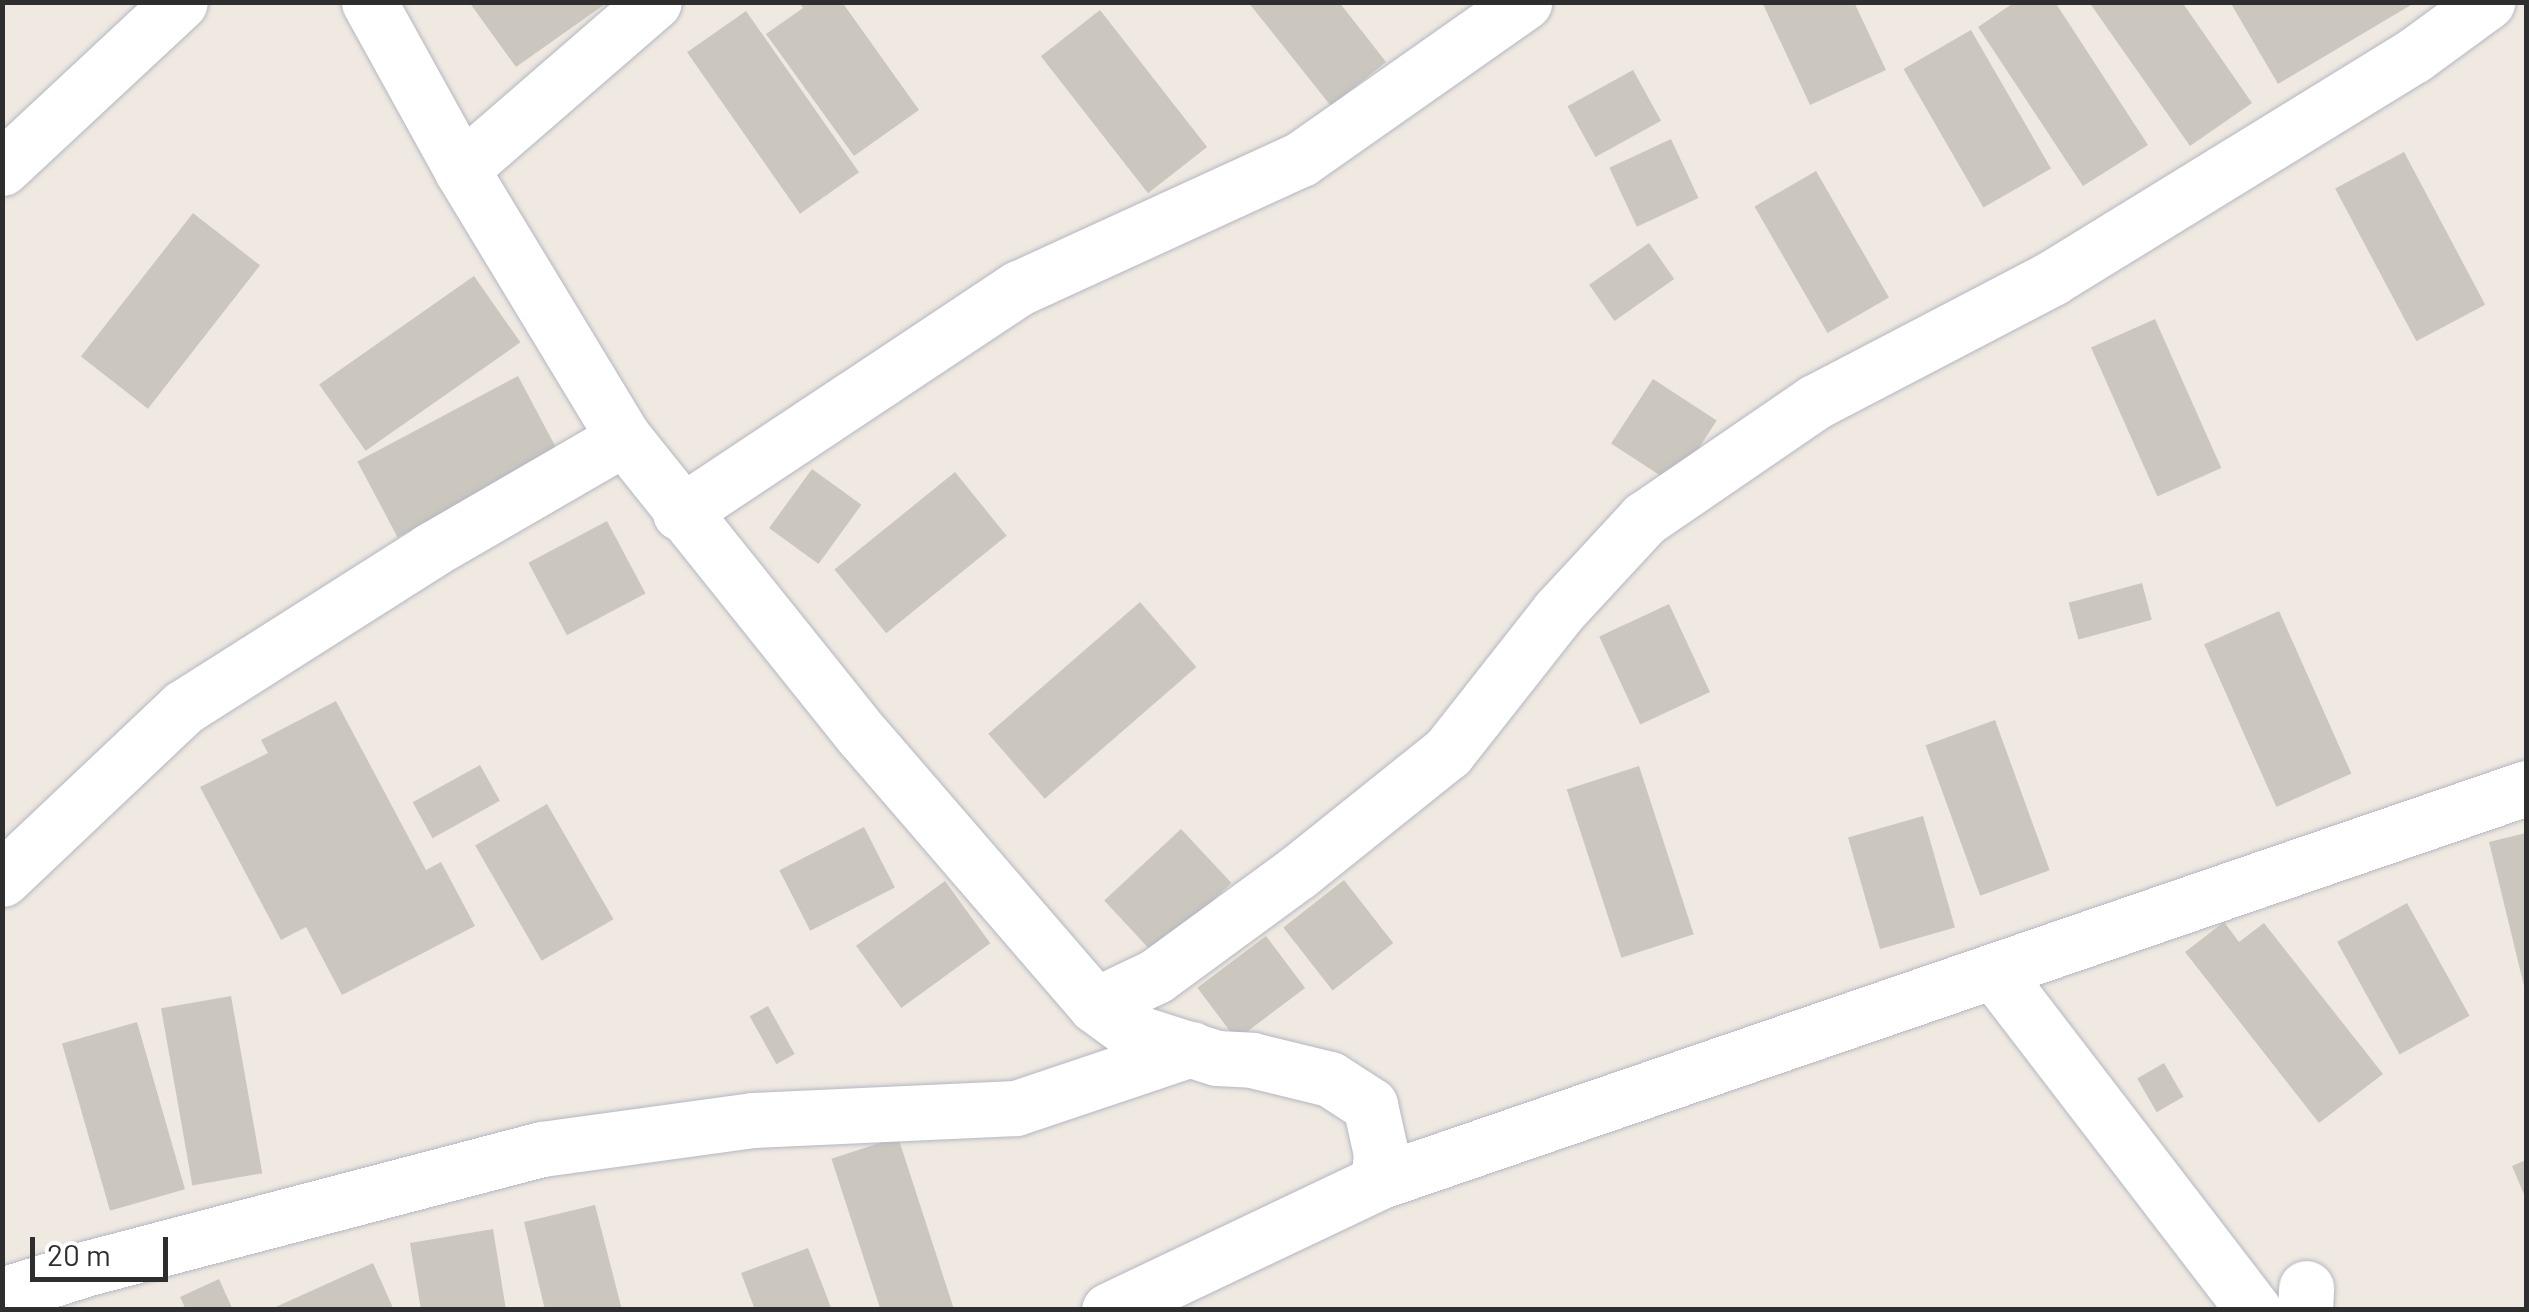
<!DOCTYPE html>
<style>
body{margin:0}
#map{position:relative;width:2529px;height:1312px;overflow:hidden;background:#efe9e1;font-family:Barlow,sans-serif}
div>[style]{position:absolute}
.building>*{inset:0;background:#cbc7bf;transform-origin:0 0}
.roads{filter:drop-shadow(0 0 2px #b4b7c1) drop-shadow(0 0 2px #b4b7c1)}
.minor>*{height:55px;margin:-27.5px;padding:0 27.5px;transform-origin:27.5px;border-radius:27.5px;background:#fff}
span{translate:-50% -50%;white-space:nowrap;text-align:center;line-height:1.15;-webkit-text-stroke:10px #fff;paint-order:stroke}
.frame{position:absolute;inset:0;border:5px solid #2e2e2e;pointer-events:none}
.scale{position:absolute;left:30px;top:1237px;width:138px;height:45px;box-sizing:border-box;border:5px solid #2e2e2e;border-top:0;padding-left:12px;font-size:30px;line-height:35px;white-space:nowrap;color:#2e2e2e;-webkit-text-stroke:8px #fff;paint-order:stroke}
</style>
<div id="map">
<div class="building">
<div style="clip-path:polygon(469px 2px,608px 2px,516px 67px)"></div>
<div style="clip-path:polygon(799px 2px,842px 2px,919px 110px,854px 156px,766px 34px,803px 8px)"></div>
<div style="clip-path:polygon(1248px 2px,1339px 2px,1386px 62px,1331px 106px)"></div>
<div style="clip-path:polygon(1762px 2px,1854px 2px,1886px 70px,1810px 105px)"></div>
<div style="clip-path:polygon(2015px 2px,2055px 2px,2148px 145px,2083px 186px,1978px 27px)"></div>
<div style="clip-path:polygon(2089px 2px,2182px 2px,2252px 103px,2190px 146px)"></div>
<div style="clip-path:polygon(2230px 2px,2416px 2px,2278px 84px)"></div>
<div style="left:1100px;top:10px;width:174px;height:75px;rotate:52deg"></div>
<div style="left:746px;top:11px;width:197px;height:72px;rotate:55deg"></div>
<div style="left:1971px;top:30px;width:160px;height:78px;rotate:60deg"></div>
<div style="left:1633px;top:70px;width:58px;height:75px;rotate:61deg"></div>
<div style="left:1671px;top:139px;width:65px;height:68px;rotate:65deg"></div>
<div style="left:2404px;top:152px;width:173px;height:78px;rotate:62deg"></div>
<div style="left:1816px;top:171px;width:146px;height:71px;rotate:60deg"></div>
<div style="left:193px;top:213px;width:85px;height:182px;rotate:38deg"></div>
<div style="left:1649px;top:243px;width:44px;height:73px;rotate:55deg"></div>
<div style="left:474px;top:276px;width:81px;height:189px;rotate:55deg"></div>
<div style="left:2155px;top:319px;width:163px;height:70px;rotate:66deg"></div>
<div style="left:518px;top:376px;width:86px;height:182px;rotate:62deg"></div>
<div style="left:1653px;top:379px;width:76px;height:77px;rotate:33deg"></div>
<div style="left:812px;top:469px;width:61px;height:73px;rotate:36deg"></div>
<div style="left:955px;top:472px;width:82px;height:155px;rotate:51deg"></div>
<div style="left:607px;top:521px;width:82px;height:89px;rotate:62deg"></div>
<div style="left:2142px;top:583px;width:38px;height:76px;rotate:75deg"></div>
<div style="left:1140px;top:602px;width:86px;height:201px;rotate:49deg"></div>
<div style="left:1669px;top:604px;width:97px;height:77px;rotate:65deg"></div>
<div style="left:2279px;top:611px;width:178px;height:82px;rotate:66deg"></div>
<div style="clip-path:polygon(336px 701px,426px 870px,441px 862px,475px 926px,342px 995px,306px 927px,281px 940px,200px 787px,268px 753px,261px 740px)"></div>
<div style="left:1995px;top:720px;width:160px;height:74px;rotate:70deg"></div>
<div style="left:480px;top:765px;width:41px;height:77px;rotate:61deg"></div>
<div style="left:1639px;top:766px;width:177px;height:76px;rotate:72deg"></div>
<div style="left:547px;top:804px;width:133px;height:83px;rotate:60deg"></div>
<div style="left:1923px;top:816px;width:116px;height:78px;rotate:74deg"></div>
<div style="left:864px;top:827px;width:68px;height:95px;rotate:63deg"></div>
<div style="left:1181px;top:829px;width:74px;height:105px;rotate:47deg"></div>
<div style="clip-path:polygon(2526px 833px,2526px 989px,2525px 990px,2489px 842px)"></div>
<div style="left:1344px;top:880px;width:80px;height:77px;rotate:52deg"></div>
<div style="left:945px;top:881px;width:77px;height:110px;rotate:54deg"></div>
<div style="left:2407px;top:903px;width:129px;height:80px;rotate:61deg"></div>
<div style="clip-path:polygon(2224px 922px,2239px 942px,2264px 923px,2383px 1074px,2319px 1123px,2185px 952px)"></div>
<div style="left:1266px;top:936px;width:65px;height:86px;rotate:53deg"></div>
<div style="left:231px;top:996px;width:180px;height:71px;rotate:80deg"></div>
<div style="left:768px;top:1006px;width:55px;height:21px;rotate:61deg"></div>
<div style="left:137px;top:1022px;width:174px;height:78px;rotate:74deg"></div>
<div style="left:2164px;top:1063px;width:39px;height:31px;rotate:60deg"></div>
<div style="left:898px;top:1137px;width:182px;height:70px;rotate:72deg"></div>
<div style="clip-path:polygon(2526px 1160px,2526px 1199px,2512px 1166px)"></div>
<div style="clip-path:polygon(595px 1205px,622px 1310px,545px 1310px,524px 1222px)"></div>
<div style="clip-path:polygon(493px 1229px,506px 1310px,421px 1310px,410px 1243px)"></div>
<div style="clip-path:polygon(808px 1248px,832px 1310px,755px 1310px,741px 1273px)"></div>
<div style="clip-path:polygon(373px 1263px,394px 1310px,269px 1310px)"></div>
<div style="clip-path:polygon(219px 1279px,233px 1310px,186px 1310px,180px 1297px)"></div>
</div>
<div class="roads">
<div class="minor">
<div style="left:369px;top:2px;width:191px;rotate:61.1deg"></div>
<div style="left:461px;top:169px;width:315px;rotate:58.8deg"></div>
<div style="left:624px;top:438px;width:382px;rotate:51.3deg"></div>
<div style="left:863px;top:736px;width:355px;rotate:49.2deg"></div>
<div style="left:1095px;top:1005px;width:42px;rotate:36.3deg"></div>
<div style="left:1129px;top:1030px;width:92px;rotate:17.7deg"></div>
<div style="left:1217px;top:1058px;width:35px;rotate:3deg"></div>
<div style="left:1252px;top:1060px;width:80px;rotate:13.7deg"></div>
<div style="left:1330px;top:1079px;width:48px;rotate:33deg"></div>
<div style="left:1370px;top:1105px;width:50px;rotate:77.3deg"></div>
<div style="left:1381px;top:1154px;width:28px;rotate:96deg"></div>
<div style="left:2px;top:168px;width:243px;rotate:-43deg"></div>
<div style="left:461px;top:169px;width:255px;rotate:-40.9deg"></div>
<div style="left:680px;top:513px;width:407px;rotate:-33.6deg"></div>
<div style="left:1019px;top:288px;width:310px;rotate:-24.6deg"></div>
<div style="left:1301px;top:159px;width:273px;rotate:-35.1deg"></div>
<div style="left:2px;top:879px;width:250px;rotate:-43.4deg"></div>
<div style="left:184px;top:707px;width:293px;rotate:-32.4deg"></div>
<div style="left:431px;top:550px;width:223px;rotate:-30.1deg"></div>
<div style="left:1996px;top:974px;width:424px;rotate:52.5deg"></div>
<div style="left:1095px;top:1005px;width:68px;rotate:-25.4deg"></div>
<div style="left:1156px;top:976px;width:176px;rotate:-36.2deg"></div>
<div style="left:1298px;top:872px;width:192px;rotate:-38.7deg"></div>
<div style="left:1448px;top:752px;width:178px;rotate:-51.8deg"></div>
<div style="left:1558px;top:612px;width:127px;rotate:-47.2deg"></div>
<div style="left:1644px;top:519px;width:207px;rotate:-34.4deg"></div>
<div style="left:1815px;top:402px;width:267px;rotate:-27.6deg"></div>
<div style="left:2052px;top:278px;width:424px;rotate:-31.6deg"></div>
<div style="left:2413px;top:56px;width:92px;rotate:-36.1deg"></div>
<div style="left:2px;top:1295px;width:90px;rotate:-17.4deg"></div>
<div style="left:88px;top:1268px;width:469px;rotate:-14.7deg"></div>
<div style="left:542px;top:1149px;width:213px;rotate:-7.8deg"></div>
<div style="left:753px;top:1120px;width:263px;rotate:-2.6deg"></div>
<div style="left:1016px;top:1108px;width:185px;rotate:-18.6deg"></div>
<div style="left:1109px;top:1310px;width:298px;rotate:-25.4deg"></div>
<div style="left:1378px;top:1182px;width:1214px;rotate:-18.94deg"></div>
<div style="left:2305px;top:1310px;width:22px;rotate:-87deg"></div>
</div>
</div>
<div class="frame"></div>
<div class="scale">20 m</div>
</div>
